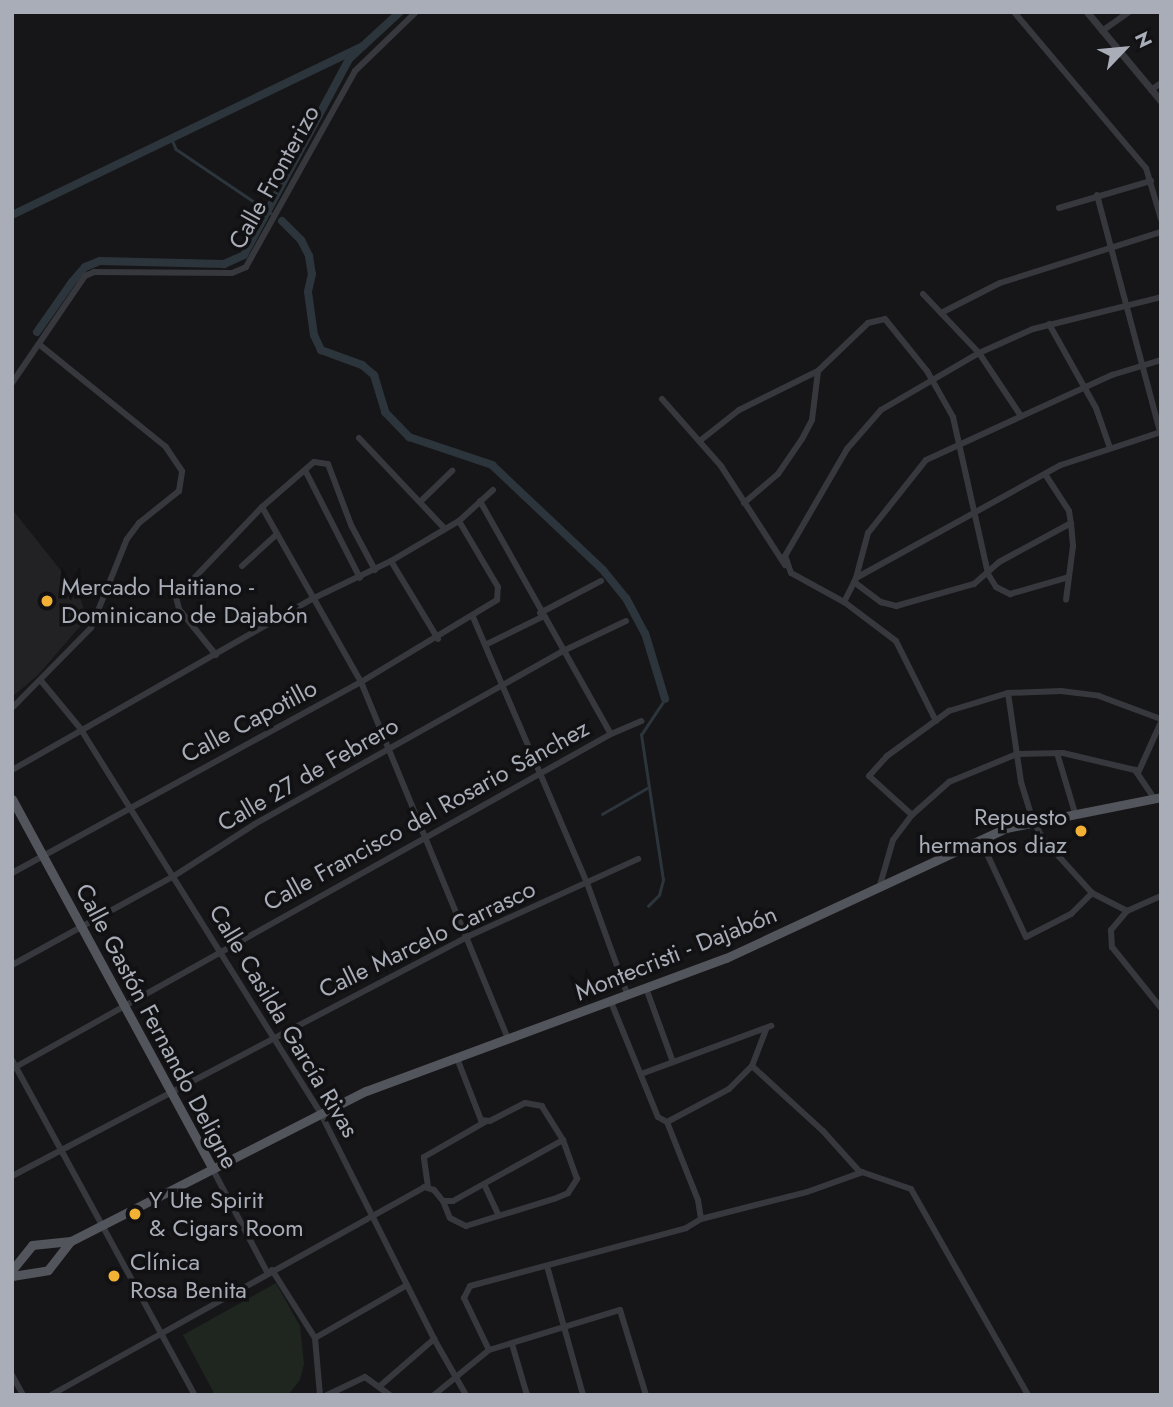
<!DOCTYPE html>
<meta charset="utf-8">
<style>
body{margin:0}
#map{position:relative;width:1173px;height:1407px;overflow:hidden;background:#161618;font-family:Jost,sans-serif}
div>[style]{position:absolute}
.built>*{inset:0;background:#222225}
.green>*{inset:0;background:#1e261f}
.stream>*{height:2.5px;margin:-1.25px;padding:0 1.25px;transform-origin:1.25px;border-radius:1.25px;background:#2c353c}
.canal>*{height:8px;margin:-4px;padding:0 4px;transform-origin:4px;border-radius:4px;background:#2c353c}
.minor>*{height:6px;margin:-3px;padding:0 3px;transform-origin:3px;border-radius:3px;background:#37383d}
.tertiary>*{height:7px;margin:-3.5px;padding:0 3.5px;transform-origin:3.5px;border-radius:3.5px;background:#37383d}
.primary>*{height:9px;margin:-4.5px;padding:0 4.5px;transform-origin:4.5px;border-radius:4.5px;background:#53555c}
.dots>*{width:19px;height:19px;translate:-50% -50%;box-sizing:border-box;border:4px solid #111113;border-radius:50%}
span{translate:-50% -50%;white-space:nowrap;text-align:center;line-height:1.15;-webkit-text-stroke:7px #111113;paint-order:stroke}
.street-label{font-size:24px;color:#a8adb8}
.poi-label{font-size:24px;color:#a8adb8}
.left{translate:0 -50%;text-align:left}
.right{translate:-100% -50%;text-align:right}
.frame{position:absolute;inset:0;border:14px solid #a8adb8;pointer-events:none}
.north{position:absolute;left:1089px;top:14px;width:70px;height:70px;-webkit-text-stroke:5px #111113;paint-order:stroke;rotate:64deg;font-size:19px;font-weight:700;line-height:28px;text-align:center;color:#a8adb8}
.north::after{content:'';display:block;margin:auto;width:24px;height:32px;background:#a8adb8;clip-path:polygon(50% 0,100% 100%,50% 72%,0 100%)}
</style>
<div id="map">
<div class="built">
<div style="clip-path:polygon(12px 509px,78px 592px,84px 609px,83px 623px,38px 675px,12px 697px)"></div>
</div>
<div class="green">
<div style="clip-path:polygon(276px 1283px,300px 1326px,304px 1364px,300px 1380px,288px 1395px,215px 1395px,183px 1335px)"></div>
</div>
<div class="stream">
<div style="left:171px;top:137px;width:13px;rotate:67deg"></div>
<div style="left:176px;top:149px;width:115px;rotate:34deg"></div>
<div style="left:602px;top:814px;width:54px;rotate:-29.9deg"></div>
<div style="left:648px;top:906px;width:16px;rotate:-45deg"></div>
<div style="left:659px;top:895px;width:16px;rotate:-75deg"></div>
<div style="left:663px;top:880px;width:147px;rotate:-98.6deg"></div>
<div style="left:641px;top:735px;width:43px;rotate:-56.3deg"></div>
</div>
<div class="canal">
<div style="left:12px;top:215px;width:390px;rotate:-25.7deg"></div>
<div style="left:363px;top:46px;width:50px;rotate:-42.6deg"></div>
<div style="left:282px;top:221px;width:27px;rotate:45deg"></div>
<div style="left:301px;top:240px;width:18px;rotate:63deg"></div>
<div style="left:309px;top:256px;width:18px;rotate:81deg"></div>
<div style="left:312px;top:274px;width:18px;rotate:103deg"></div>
<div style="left:308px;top:292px;width:43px;rotate:82.1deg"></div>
<div style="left:314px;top:335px;width:17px;rotate:65deg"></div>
<div style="left:321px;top:350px;width:44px;rotate:20.1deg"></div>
<div style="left:362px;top:365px;width:16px;rotate:40deg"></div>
<div style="left:374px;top:375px;width:39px;rotate:73deg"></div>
<div style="left:385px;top:412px;width:35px;rotate:46deg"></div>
<div style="left:409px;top:437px;width:88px;rotate:18.6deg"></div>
<div style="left:492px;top:465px;width:153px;rotate:43.4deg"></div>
<div style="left:603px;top:570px;width:36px;rotate:51deg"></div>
<div style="left:626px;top:598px;width:40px;rotate:62deg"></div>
<div style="left:645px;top:633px;width:69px;rotate:73.1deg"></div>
<div style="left:37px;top:332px;width:61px;rotate:-55deg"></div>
<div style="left:72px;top:282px;width:20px;rotate:-49deg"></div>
<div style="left:85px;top:267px;width:16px;rotate:-22deg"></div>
<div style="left:100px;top:261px;width:124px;rotate:1.4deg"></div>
<div style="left:224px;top:264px;width:22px;rotate:-24deg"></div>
<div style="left:244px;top:255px;width:222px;rotate:-61.8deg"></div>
<div style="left:349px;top:59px;width:19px;rotate:-43deg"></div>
</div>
<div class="minor">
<div style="left:1014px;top:12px;width:204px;rotate:49.8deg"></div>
<div style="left:1146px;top:168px;width:53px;rotate:73.6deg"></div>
<div style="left:1102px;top:31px;width:33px;rotate:-35deg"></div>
<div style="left:1151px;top:90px;width:12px;rotate:-35deg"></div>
<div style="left:1097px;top:195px;width:245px;rotate:75.1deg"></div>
<div style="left:1059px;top:208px;width:96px;rotate:-16.4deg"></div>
<div style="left:923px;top:294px;width:81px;rotate:46.5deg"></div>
<div style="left:979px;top:353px;width:76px;rotate:56.3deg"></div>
<div style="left:941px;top:313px;width:66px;rotate:-27deg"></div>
<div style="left:1000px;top:283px;width:169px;rotate:-17.6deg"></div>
<div style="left:1049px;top:324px;width:96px;rotate:60.8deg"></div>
<div style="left:1096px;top:408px;width:42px;rotate:70.7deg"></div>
<div style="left:12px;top:383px;width:130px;rotate:-55.7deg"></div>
<div style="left:85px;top:276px;width:10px;rotate:-24deg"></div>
<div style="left:94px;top:272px;width:138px;rotate:0.4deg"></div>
<div style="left:232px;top:273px;width:15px;rotate:-23deg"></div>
<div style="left:246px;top:267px;width:224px;rotate:-60.9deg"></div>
<div style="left:355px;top:71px;width:85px;rotate:-44deg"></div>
<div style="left:662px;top:399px;width:89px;rotate:48.6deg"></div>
<div style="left:721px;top:466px;width:118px;rotate:57.1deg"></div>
<div style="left:359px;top:438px;width:125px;rotate:46.6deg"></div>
<div style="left:701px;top:440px;width:48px;rotate:-38.3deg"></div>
<div style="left:739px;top:410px;width:88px;rotate:-26.3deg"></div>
<div style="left:818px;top:371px;width:69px;rotate:-43.8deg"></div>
<div style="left:868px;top:323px;width:17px;rotate:-13deg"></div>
<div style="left:885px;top:319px;width:67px;rotate:51.1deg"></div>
<div style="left:927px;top:371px;width:53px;rotate:60.5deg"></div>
<div style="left:953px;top:417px;width:161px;rotate:77.4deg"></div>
<div style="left:988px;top:574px;width:15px;rotate:58deg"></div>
<div style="left:996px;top:587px;width:16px;rotate:27deg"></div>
<div style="left:1010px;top:594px;width:61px;rotate:-16.1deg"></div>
<div style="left:305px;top:470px;width:121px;rotate:63deg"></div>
<div style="left:1045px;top:474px;width:44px;rotate:57deg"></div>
<div style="left:1069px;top:511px;width:12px;rotate:81deg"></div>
<div style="left:1071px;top:523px;width:23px;rotate:85deg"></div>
<div style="left:1073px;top:546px;width:54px;rotate:97.4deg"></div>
<div style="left:480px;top:501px;width:267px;rotate:60.7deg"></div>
<div style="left:420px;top:502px;width:45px;rotate:-44.1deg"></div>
<div style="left:744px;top:503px;width:45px;rotate:-40.5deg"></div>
<div style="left:778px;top:474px;width:42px;rotate:-55.6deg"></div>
<div style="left:802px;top:439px;width:21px;rotate:-62deg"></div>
<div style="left:812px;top:420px;width:49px;rotate:-83deg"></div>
<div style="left:262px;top:507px;width:201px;rotate:60.5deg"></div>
<div style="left:361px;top:682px;width:386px;rotate:67.6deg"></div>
<div style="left:391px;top:561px;width:91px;rotate:58.9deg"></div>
<div style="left:242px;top:566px;width:47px;rotate:-42.4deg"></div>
<div style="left:856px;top:578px;width:47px;rotate:-75.1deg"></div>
<div style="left:868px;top:533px;width:93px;rotate:-51.5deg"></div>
<div style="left:926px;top:460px;width:205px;rotate:-24.6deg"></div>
<div style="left:1112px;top:375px;width:51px;rotate:-17deg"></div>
<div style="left:854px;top:582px;width:34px;rotate:37deg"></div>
<div style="left:881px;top:602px;width:16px;rotate:15deg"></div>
<div style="left:896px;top:606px;width:81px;rotate:-15.8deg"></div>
<div style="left:974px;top:584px;width:33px;rotate:-41deg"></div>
<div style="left:999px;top:562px;width:82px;rotate:-28.4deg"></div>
<div style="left:844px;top:602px;width:27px;rotate:-63deg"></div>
<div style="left:856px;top:578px;width:234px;rotate:-28.9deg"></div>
<div style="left:1061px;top:465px;width:105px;rotate:-18.3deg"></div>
<div style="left:540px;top:613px;width:69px;rotate:-27.7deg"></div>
<div style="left:473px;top:617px;width:289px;rotate:66.8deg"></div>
<div style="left:587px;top:883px;width:120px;rotate:70.1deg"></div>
<div style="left:487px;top:644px;width:61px;rotate:-26.1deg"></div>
<div style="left:216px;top:655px;width:59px;rotate:-128.8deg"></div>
<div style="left:179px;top:609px;width:12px;rotate:-104deg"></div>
<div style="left:176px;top:597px;width:124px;rotate:-46.3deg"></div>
<div style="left:262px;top:507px;width:69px;rotate:-40.9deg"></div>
<div style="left:314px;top:462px;width:14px;rotate:8deg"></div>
<div style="left:328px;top:464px;width:65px;rotate:69.3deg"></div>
<div style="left:351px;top:525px;width:51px;rotate:61.9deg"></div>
<div style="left:42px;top:682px;width:60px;rotate:50.4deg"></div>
<div style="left:80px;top:728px;width:453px;rotate:58deg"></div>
<div style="left:320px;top:1112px;width:254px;rotate:63.3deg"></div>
<div style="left:434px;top:1339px;width:64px;rotate:60.3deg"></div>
<div style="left:1008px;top:693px;width:90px;rotate:81.7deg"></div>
<div style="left:1021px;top:782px;width:41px;rotate:72.9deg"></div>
<div style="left:12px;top:708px;width:112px;rotate:-45.4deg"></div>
<div style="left:91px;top:628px;width:96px;rotate:-68deg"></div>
<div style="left:127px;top:539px;width:20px;rotate:-53deg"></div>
<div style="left:139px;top:523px;width:51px;rotate:-38.7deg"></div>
<div style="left:179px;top:491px;width:20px;rotate:-81deg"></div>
<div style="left:182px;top:471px;width:29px;rotate:-124deg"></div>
<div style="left:166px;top:447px;width:162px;rotate:-141deg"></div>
<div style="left:936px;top:721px;width:89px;rotate:-116.6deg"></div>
<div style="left:896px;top:641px;width:65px;rotate:-143.1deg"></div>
<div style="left:844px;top:602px;width:60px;rotate:-151.3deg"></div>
<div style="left:791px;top:573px;width:18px;rotate:-109deg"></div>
<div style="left:785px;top:556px;width:124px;rotate:-59.9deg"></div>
<div style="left:847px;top:449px;width:52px;rotate:-48.9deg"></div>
<div style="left:881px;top:410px;width:113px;rotate:-30.2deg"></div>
<div style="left:979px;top:353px;width:59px;rotate:-24deg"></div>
<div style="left:1033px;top:329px;width:132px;rotate:-14deg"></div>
<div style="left:1057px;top:753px;width:63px;rotate:73.3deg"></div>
<div style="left:12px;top:770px;width:345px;rotate:-29.7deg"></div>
<div style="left:312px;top:599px;width:88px;rotate:-25.7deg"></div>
<div style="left:391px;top:561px;width:79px;rotate:-30.5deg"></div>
<div style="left:459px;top:521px;width:46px;rotate:-42.4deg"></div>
<div style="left:1138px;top:773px;width:56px;rotate:-65.7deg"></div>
<div style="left:912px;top:815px;width:58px;rotate:-137.8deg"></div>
<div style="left:869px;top:776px;width:27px;rotate:-48deg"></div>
<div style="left:887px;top:756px;width:77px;rotate:-36deg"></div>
<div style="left:949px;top:711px;width:62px;rotate:-17deg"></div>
<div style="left:1008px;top:693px;width:53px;rotate:-2.2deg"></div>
<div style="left:1061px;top:691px;width:38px;rotate:7deg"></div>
<div style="left:1099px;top:696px;width:66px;rotate:20.4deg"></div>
<div style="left:1033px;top:820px;width:21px;rotate:62deg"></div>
<div style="left:1043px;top:839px;width:73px;rotate:47.8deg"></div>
<div style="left:1092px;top:893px;width:39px;rotate:27deg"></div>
<div style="left:1127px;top:911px;width:37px;rotate:-24deg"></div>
<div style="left:980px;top:839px;width:108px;rotate:64.9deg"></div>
<div style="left:1026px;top:937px;width:51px;rotate:-27.1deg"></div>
<div style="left:1071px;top:914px;width:30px;rotate:-45deg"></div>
<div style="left:12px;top:873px;width:398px;rotate:-28.7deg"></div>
<div style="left:361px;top:682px;width:159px;rotate:-31.1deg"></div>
<div style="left:497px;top:600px;width:13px;rotate:-86deg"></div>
<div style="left:498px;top:587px;width:77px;rotate:-120.6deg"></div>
<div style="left:880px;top:885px;width:47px;rotate:-73.9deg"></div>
<div style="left:893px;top:840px;width:31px;rotate:-53deg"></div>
<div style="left:912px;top:815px;width:50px;rotate:-41.7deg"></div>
<div style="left:949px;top:782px;width:74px;rotate:-22.4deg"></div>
<div style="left:1017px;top:754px;width:46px;rotate:-1.2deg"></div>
<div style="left:1063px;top:753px;width:74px;rotate:13.3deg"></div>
<div style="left:1135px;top:770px;width:34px;rotate:56deg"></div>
<div style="left:1127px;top:911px;width:25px;rotate:130deg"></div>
<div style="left:1111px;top:930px;width:17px;rotate:87deg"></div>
<div style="left:1112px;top:947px;width:78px;rotate:51.2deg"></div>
<div style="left:12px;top:965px;width:185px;rotate:-28.8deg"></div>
<div style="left:174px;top:876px;width:96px;rotate:-32.7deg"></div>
<div style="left:255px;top:824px;width:351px;rotate:-29.3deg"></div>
<div style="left:561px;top:652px;width:72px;rotate:-25.5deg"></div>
<div style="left:646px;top:988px;width:79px;rotate:70deg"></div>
<div style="left:611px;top:1002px;width:124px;rotate:67.8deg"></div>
<div style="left:658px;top:1117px;width:10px;rotate:29deg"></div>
<div style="left:667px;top:1122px;width:84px;rotate:68.3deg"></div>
<div style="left:698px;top:1200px;width:19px;rotate:81deg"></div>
<div style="left:12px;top:1060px;width:382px;rotate:61.4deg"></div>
<div style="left:752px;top:1066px;width:96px;rotate:42.5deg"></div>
<div style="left:823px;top:1131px;width:54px;rotate:48deg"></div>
<div style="left:859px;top:1171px;width:55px;rotate:19.1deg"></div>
<div style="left:911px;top:1189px;width:237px;rotate:60.4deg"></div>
<div style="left:12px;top:1069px;width:686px;rotate:-29.22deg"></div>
<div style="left:611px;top:734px;width:33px;rotate:-23deg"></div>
<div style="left:641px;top:1074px;width:139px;rotate:-20.3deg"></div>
<div style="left:667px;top:1122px;width:70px;rotate:-28deg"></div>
<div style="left:729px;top:1089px;width:33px;rotate:-45deg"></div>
<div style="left:752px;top:1066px;width:40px;rotate:-69deg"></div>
<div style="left:212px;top:1168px;width:118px;rotate:62.1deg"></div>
<div style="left:12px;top:1176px;width:516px;rotate:-27.71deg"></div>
<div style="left:469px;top:936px;width:186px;rotate:-24.5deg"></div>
<div style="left:484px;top:1184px;width:35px;rotate:65deg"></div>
<div style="left:428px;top:1187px;width:30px;rotate:-98deg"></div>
<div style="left:424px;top:1157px;width:70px;rotate:-29.8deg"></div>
<div style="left:443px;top:1201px;width:18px;rotate:68deg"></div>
<div style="left:450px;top:1218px;width:18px;rotate:27deg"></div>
<div style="left:466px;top:1226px;width:92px;rotate:-17.1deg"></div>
<div style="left:554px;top:1199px;width:15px;rotate:-23deg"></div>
<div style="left:568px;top:1193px;width:17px;rotate:-57deg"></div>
<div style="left:577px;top:1179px;width:41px;rotate:-109.7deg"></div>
<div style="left:563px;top:1140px;width:40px;rotate:-122deg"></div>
<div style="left:542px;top:1106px;width:17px;rotate:-170deg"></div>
<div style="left:525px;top:1103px;width:39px;rotate:153deg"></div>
<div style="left:490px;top:1121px;width:9px;rotate:-174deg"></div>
<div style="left:481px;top:1120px;width:66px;rotate:-111.2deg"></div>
<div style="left:547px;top:1266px;width:134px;rotate:74.4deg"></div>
<div style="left:272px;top:1270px;width:80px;rotate:57.7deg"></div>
<div style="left:315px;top:1338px;width:57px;rotate:85deg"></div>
<div style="left:315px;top:1338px;width:106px;rotate:-29.9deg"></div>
<div style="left:512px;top:1344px;width:53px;rotate:73.6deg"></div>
<div style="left:489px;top:1350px;width:58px;rotate:-115.7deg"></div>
<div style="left:464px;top:1298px;width:13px;rotate:-63deg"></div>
<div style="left:470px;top:1286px;width:224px;rotate:-15deg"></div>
<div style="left:686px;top:1228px;width:17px;rotate:-31deg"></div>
<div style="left:701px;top:1219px;width:109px;rotate:-14.3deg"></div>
<div style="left:807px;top:1192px;width:59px;rotate:-19.7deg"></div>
<div style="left:12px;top:1375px;width:23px;rotate:61deg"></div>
<div style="left:380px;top:1386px;width:72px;rotate:-41deg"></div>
<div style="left:51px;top:1395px;width:427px;rotate:-29.1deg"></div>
<div style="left:424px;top:1187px;width:10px;rotate:17deg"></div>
<div style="left:434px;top:1190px;width:14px;rotate:51deg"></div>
<div style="left:443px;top:1201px;width:10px"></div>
<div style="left:453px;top:1201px;width:126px;rotate:-29deg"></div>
<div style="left:327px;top:1395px;width:42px;rotate:-25.3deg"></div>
<div style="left:365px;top:1377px;width:31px;rotate:36deg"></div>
<div style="left:434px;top:1395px;width:71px;rotate:-39.3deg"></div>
<div style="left:489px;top:1350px;width:137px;rotate:-17deg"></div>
<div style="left:620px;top:1310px;width:89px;rotate:73deg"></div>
</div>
<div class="tertiary">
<div style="left:1087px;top:12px;width:116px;rotate:50.3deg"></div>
</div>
<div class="primary">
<div style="left:12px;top:799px;width:420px;rotate:61.5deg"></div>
<div style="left:12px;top:1270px;width:32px;rotate:-51deg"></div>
<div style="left:32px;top:1245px;width:39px;rotate:-6deg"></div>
<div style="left:12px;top:1276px;width:36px;rotate:-9deg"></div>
<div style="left:48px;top:1270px;width:37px;rotate:-52deg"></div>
<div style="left:71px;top:1241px;width:331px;rotate:-27deg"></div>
<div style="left:366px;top:1091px;width:384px;rotate:-20.3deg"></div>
<div style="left:726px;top:958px;width:309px;rotate:-24.9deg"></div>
<div style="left:1006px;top:828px;width:158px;rotate:-11.3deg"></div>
</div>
<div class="dots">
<div style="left:47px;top:601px;background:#f2b134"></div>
<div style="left:1081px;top:831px;background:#f2b134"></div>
<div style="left:135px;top:1214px;background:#f2b134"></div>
<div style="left:114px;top:1276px;background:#f2b134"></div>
</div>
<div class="street-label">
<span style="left:274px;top:177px;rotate:-61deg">Calle Fronterizo</span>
<span style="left:249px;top:721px;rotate:-28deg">Calle Capotillo</span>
<span style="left:308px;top:774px;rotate:-30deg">Calle 27 de Febrero</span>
<span style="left:426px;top:815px;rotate:-29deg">Calle Francisco del Rosario Sánchez</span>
<span style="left:427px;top:939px;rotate:-26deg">Calle Marcelo Carrasco</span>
<span style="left:676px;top:953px;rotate:-22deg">Montecristi - Dajabón</span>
<span style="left:284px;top:1021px;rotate:59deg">Calle Casilda García Rivas</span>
<span style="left:157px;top:1026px;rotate:62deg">Calle Gastón Fernando Deligne</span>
</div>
<div class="poi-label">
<span class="left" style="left:61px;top:601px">Mercado Haitiano -<br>Dominicano de Dajabón</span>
<span class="right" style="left:1067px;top:831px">Repuesto<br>hermanos diaz</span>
<span class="left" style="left:149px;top:1214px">Y Ute Spirit<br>&amp; Cigars Room</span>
<span class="left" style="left:130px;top:1276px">Clínica<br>Rosa Benita</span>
</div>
<div class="frame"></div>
<div class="north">N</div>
</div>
